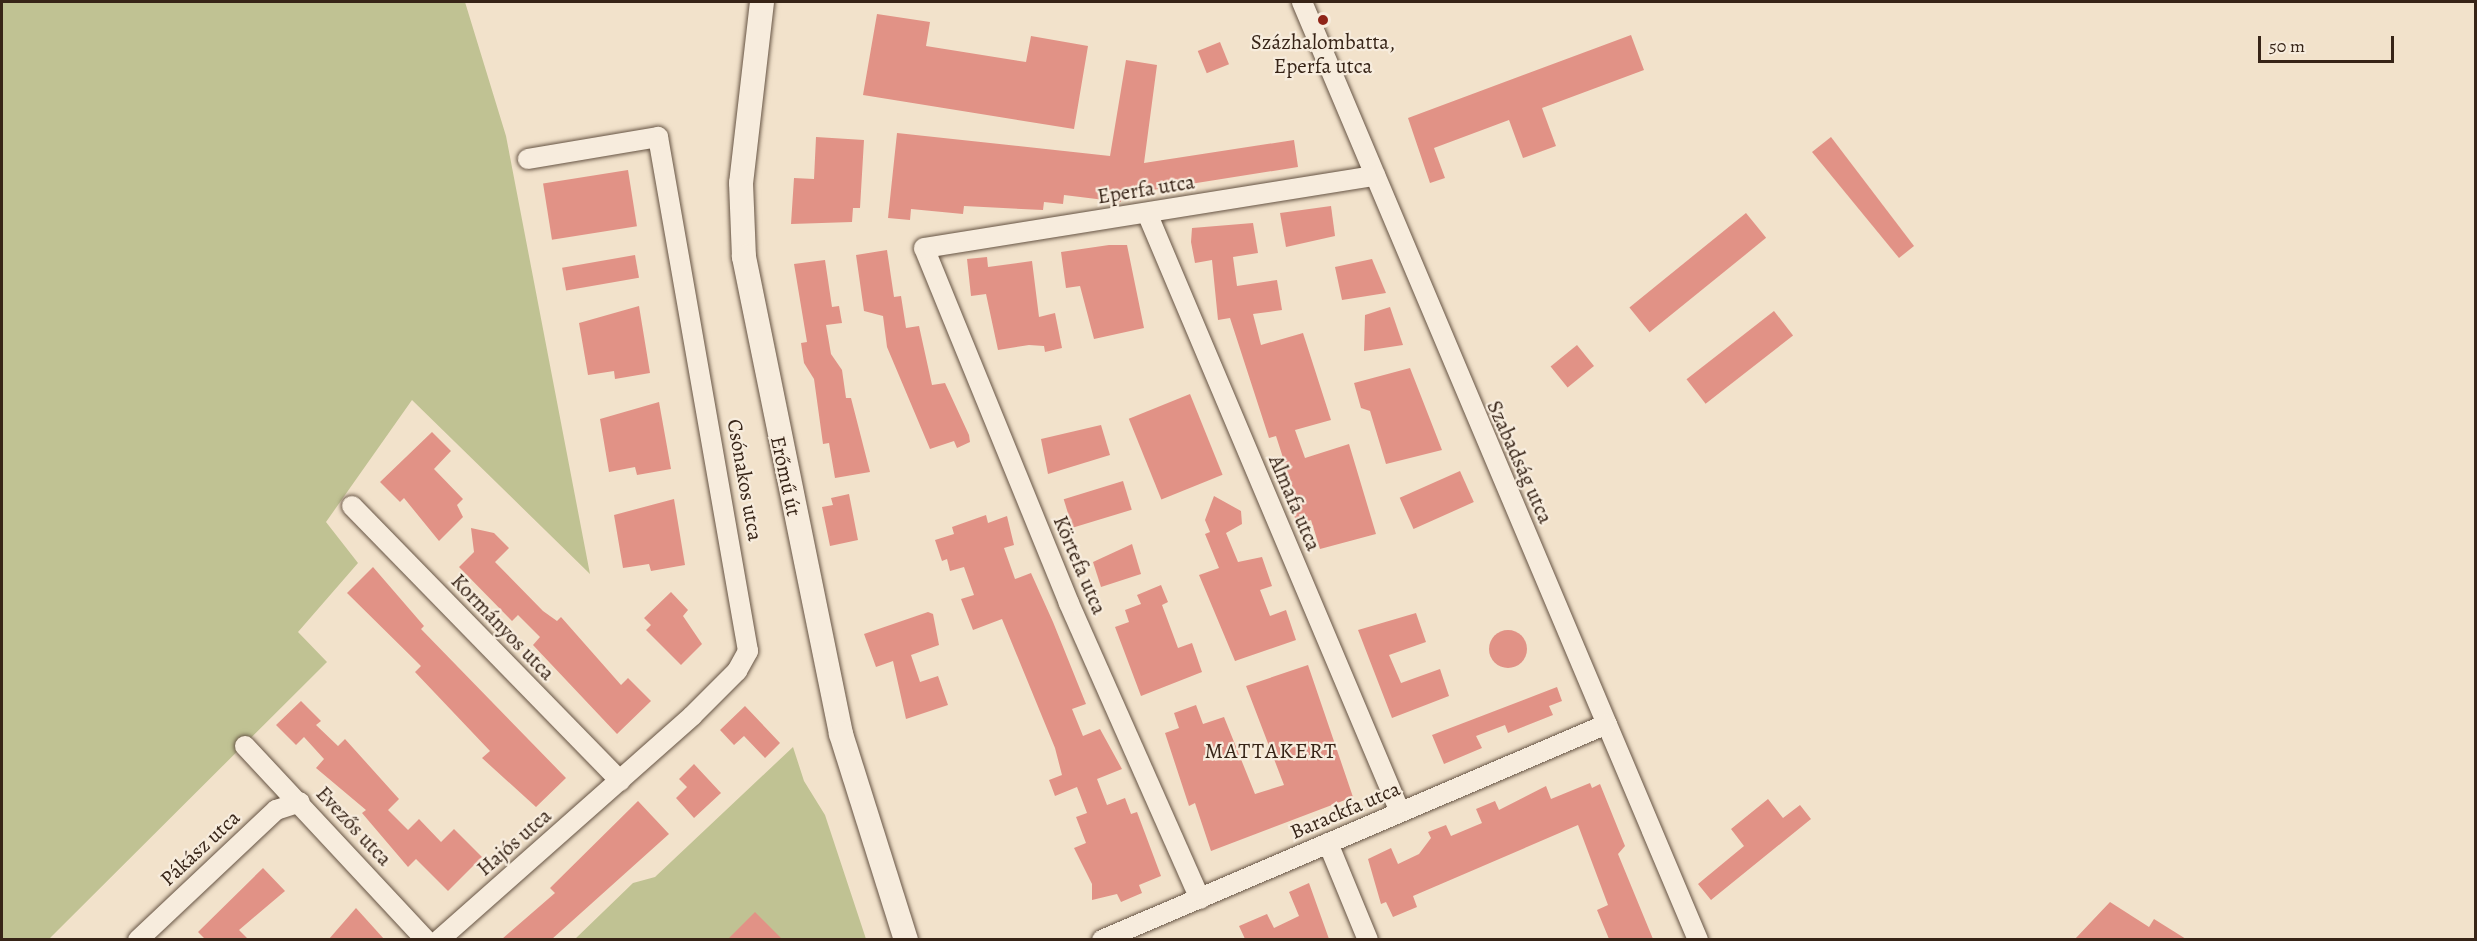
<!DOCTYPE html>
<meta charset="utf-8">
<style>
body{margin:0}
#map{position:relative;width:2477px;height:941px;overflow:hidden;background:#f2e2cb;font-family:Alegreya,serif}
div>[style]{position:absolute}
.green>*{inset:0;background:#c0c293}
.building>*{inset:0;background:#e19286;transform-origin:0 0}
.round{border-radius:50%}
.roads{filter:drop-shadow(0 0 2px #665444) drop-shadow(0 0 2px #665444)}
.minor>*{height:20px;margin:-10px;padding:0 10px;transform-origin:10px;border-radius:10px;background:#f7ecdd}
.tertiary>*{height:24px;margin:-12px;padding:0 12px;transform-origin:12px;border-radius:12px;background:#f7ecdd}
.dots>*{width:16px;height:16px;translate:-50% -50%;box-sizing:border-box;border:3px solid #f7ecdd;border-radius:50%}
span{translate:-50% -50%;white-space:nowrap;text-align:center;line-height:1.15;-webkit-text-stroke:4.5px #f7ecdd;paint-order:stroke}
.poi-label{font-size:21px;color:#372417}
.street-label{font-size:21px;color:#372417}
.neighbourhood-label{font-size:22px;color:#372417;letter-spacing:1.5px}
.frame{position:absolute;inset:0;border:3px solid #372417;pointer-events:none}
.scale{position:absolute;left:2258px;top:36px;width:136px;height:27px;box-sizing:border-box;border:3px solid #372417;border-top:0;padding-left:8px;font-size:18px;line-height:21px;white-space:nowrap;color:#372417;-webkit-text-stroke:4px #f7ecdd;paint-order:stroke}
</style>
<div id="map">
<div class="green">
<div style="clip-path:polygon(2px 2px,465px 2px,506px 136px,590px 574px,412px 400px,326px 522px,358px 563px,298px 632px,327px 662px,49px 939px,2px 940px)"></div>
<div style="clip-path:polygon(793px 747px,804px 781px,825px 815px,866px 939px,574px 940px,633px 883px,655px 877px)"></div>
</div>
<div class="building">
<div style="clip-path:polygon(877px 14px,930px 22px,926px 46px,1026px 62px,1031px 36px,1088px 46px,1074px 129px,863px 95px)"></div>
<div style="clip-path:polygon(1631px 35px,1644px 70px,1542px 108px,1556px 146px,1523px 158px,1509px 120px,1434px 148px,1445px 178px,1430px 183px,1408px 118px)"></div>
<div style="left:1220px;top:42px;width:24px;height:24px;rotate:68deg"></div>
<div style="clip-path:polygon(1126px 60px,1157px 65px,1144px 163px,1294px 140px,1298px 167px,1121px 195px,1121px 202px,1064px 195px,1063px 204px,1044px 202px,1043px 210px,964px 206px,963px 214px,911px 209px,910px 220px,888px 218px,897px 133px,1110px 156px)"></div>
<div style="clip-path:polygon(816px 137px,864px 140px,860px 208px,853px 208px,852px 222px,791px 224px,794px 178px,814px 179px)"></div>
<div style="clip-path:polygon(1831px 137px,1914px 246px,1899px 258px,1812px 152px)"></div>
<div style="left:628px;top:170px;width:57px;height:86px;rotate:81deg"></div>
<div style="clip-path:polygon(1331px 206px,1335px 236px,1286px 247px,1280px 213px)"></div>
<div style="left:1746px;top:213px;width:32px;height:150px;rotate:51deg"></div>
<div style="clip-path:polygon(1253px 223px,1258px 253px,1233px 257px,1237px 286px,1277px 280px,1282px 310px,1253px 314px,1261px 345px,1303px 333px,1331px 420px,1295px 430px,1305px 458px,1349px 444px,1376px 534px,1320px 549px,1311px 520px,1298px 525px,1289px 504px,1297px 501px,1276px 436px,1269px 438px,1230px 318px,1218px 320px,1212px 260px,1195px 263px,1191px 242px,1192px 228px)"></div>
<div style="clip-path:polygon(1109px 245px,1127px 245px,1144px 328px,1094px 339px,1080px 286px,1066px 288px,1061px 252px)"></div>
<div style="clip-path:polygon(887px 250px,894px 297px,901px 296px,906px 328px,919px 326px,932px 385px,945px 383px,969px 435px,970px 442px,957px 448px,954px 441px,930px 449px,887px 347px,883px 316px,864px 311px,856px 255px)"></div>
<div style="left:635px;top:255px;width:23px;height:74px;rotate:80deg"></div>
<div style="clip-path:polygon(987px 257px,988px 267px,1032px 261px,1039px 317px,1055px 313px,1062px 348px,1045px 352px,1044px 346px,1029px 345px,998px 350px,986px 294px,971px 296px,967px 259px)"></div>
<div style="clip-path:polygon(1372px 259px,1386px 293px,1342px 300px,1335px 267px)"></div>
<div style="clip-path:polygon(825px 260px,832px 307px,839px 306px,842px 323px,826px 325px,831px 354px,842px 370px,846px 398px,851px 398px,870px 472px,835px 478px,829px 443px,823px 444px,814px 379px,804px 363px,801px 343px,807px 342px,794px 264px)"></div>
<div style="clip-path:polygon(639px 306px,650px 373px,615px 379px,614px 371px,588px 375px,579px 323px)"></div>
<div style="clip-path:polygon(1390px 307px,1403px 345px,1364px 351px,1365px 315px)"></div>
<div style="left:1774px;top:311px;width:31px;height:111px;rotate:52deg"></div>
<div style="left:1577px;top:345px;width:27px;height:34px;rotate:51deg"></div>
<div style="clip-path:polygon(1410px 368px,1442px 450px,1386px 464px,1370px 411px,1361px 408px,1354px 383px)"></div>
<div style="left:1190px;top:394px;width:87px;height:66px;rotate:68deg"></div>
<div style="clip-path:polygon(659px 402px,671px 469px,637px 475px,635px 467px,609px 472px,600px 419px)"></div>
<div style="clip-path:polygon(1101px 425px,1110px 455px,1048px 474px,1041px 439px)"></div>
<div style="clip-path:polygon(432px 432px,451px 451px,434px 469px,463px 499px,457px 505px,463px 517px,439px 541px,404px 498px,400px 502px,380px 482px)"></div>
<div style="left:1460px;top:471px;width:34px;height:66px;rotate:66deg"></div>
<div style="left:1123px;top:481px;width:30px;height:62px;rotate:73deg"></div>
<div style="clip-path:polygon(849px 494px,858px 540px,830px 546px,822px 507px,833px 505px,831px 498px)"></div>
<div style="clip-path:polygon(1214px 496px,1241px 511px,1242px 524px,1226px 533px,1238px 562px,1262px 557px,1272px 586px,1260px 590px,1270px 616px,1286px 610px,1296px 640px,1235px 661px,1199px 575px,1219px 568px,1205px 534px,1210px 532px,1205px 520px)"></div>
<div style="clip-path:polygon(674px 499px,685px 565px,651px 571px,649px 564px,623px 568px,614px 515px)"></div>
<div style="clip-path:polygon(986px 515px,988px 523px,1007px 516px,1014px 545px,1004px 548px,1015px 579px,1031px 573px,1053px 622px,1086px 704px,1072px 709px,1083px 736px,1100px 729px,1122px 769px,1097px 779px,1107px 805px,1125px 798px,1131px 814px,1137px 812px,1161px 876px,1139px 885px,1142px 893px,1121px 902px,1117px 894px,1092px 900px,1092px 884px,1074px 848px,1086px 843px,1076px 817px,1087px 813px,1077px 787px,1055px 796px,1049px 780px,1062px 775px,1055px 748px,1002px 619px,973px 630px,961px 599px,974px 595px,964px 567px,950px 571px,947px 559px,942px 561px,935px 540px,954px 534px,952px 527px)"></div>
<div style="clip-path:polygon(471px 528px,494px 533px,509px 548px,495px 562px,543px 611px,557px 621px,561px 617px,621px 685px,628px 678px,651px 701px,617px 734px,533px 645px,540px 637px,518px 615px,512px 621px,459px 567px,474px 552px)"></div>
<div style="clip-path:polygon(1132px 544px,1141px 574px,1101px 587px,1093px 562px)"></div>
<div style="clip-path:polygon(373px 567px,424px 626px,421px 629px,566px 778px,536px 807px,482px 758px,490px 751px,415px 672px,421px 666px,347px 593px)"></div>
<div style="clip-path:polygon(1161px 585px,1168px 602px,1162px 605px,1178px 648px,1192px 643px,1202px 672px,1141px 696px,1115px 627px,1129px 622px,1125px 610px,1141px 604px,1137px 595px)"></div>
<div style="clip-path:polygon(671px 592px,688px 610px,683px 616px,702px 644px,681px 665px,646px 630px,651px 625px,644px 618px)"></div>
<div style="clip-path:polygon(928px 612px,933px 614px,939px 645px,911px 655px,920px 682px,938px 676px,948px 705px,906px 719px,893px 661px,876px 667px,864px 634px)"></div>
<div style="clip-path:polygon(1416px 613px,1426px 642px,1389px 655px,1401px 683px,1440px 669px,1449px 696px,1392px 718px,1358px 630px)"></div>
<div class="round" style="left:1489px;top:630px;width:38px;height:38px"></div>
<div style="clip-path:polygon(1308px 665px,1353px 797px,1211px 851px,1195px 803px,1189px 806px,1165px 733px,1179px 728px,1174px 713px,1196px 705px,1203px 724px,1224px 717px,1255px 794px,1284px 785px,1246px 686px)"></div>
<div style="clip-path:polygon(1557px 687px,1562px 701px,1549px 706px,1553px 715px,1508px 733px,1505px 725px,1476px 736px,1482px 748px,1444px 764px,1432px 735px)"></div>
<div style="clip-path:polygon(301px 701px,321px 721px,316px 725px,338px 746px,345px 739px,399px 799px,388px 810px,408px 830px,419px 819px,441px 842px,454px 829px,482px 857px,448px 891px,416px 859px,408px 867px,362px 813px,366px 810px,316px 768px,324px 759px,304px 737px,296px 745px,276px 725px)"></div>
<div style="clip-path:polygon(745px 706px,780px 743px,765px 758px,744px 736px,734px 745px,720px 730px)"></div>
<div style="clip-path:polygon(694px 764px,721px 793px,694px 818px,676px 798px,687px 787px,679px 779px)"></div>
<div style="clip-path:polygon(1590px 783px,1592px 788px,1600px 784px,1625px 846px,1618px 854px,1653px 939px,1609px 939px,1597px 910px,1608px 905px,1578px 825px,1413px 896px,1417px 907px,1393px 917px,1386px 902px,1381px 904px,1368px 859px,1391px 848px,1398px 864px,1419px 854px,1431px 838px,1428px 832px,1446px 825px,1451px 836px,1482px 823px,1476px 809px,1495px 801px,1499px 810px,1546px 786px,1551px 799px)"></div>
<div style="clip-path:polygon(1768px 799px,1783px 818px,1800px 805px,1811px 819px,1711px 900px,1698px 884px,1744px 846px,1731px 829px)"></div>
<div style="clip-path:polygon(638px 801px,669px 834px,552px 939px,502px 939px,555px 893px,550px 888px)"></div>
<div style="clip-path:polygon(263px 868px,285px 891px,239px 930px,248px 939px,205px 939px,198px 932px)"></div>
<div style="clip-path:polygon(1309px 883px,1329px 939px,1245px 939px,1239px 926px,1267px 914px,1274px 928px,1299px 916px,1289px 892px)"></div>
<div style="clip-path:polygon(2110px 902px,2149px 927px,2154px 919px,2186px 939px,2075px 939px)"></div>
<div style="clip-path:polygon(356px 908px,384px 939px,329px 939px)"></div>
<div style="clip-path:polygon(755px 912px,782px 939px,728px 939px)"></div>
</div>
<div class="roads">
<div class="minor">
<div style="left:1302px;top:2px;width:1018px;rotate:67.11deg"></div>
<div style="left:1147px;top:213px;width:650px;rotate:67.1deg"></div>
<div style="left:352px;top:506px;width:384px;rotate:45.7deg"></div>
<div style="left:245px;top:746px;width:265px;rotate:47deg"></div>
<div style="left:1328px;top:843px;width:105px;rotate:67.6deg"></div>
<div style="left:1200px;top:899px;width:324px;rotate:-113.9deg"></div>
<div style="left:1069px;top:603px;width:383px;rotate:-112.2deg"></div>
<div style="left:924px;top:248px;width:457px;rotate:-9.1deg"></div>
<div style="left:138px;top:940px;width:190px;rotate:-43.3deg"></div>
<div style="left:276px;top:810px;width:25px;rotate:-18deg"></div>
<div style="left:439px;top:940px;width:338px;rotate:-41.5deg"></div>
<div style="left:692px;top:716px;width:64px;rotate:-45deg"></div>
<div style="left:737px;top:671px;width:23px;rotate:-61deg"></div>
<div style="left:748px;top:651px;width:522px;rotate:-99.93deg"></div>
<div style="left:658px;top:137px;width:132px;rotate:170.4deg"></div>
<div style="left:1102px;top:940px;width:549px;rotate:-23.16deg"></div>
</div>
<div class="tertiary">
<div style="left:762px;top:2px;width:182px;rotate:96.6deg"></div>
<div style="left:741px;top:183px;width:74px;rotate:87.7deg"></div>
<div style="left:744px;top:257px;width:487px;rotate:78.5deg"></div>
<div style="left:841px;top:734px;width:216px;rotate:72.5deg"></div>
</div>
</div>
<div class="dots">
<div style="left:1323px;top:20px;background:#8f2418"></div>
</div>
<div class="poi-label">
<span style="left:1323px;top:54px">Százhalombatta,<br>Eperfa utca</span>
</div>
<div class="street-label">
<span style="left:1146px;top:189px;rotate:-9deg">Eperfa utca</span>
<span style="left:1520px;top:462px;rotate:66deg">Szabadság utca</span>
<span style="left:786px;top:476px;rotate:78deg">Erőmű út</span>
<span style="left:745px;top:480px;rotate:80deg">Csónakos utca</span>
<span style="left:1295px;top:503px;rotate:67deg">Almafa utca</span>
<span style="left:1080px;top:565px;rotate:67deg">Körtefa utca</span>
<span style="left:503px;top:627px;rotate:46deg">Kormányos utca</span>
<span style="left:1345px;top:810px;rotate:-23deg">Barackfa utca</span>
<span style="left:354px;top:826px;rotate:47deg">Evezős utca</span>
<span style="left:514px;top:842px;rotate:-41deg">Hajós utca</span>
<span style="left:200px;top:848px;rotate:-43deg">Pákász utca</span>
</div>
<div class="neighbourhood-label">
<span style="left:1271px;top:752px">MATTAKERT</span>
</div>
<div class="frame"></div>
<div class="scale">50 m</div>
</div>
